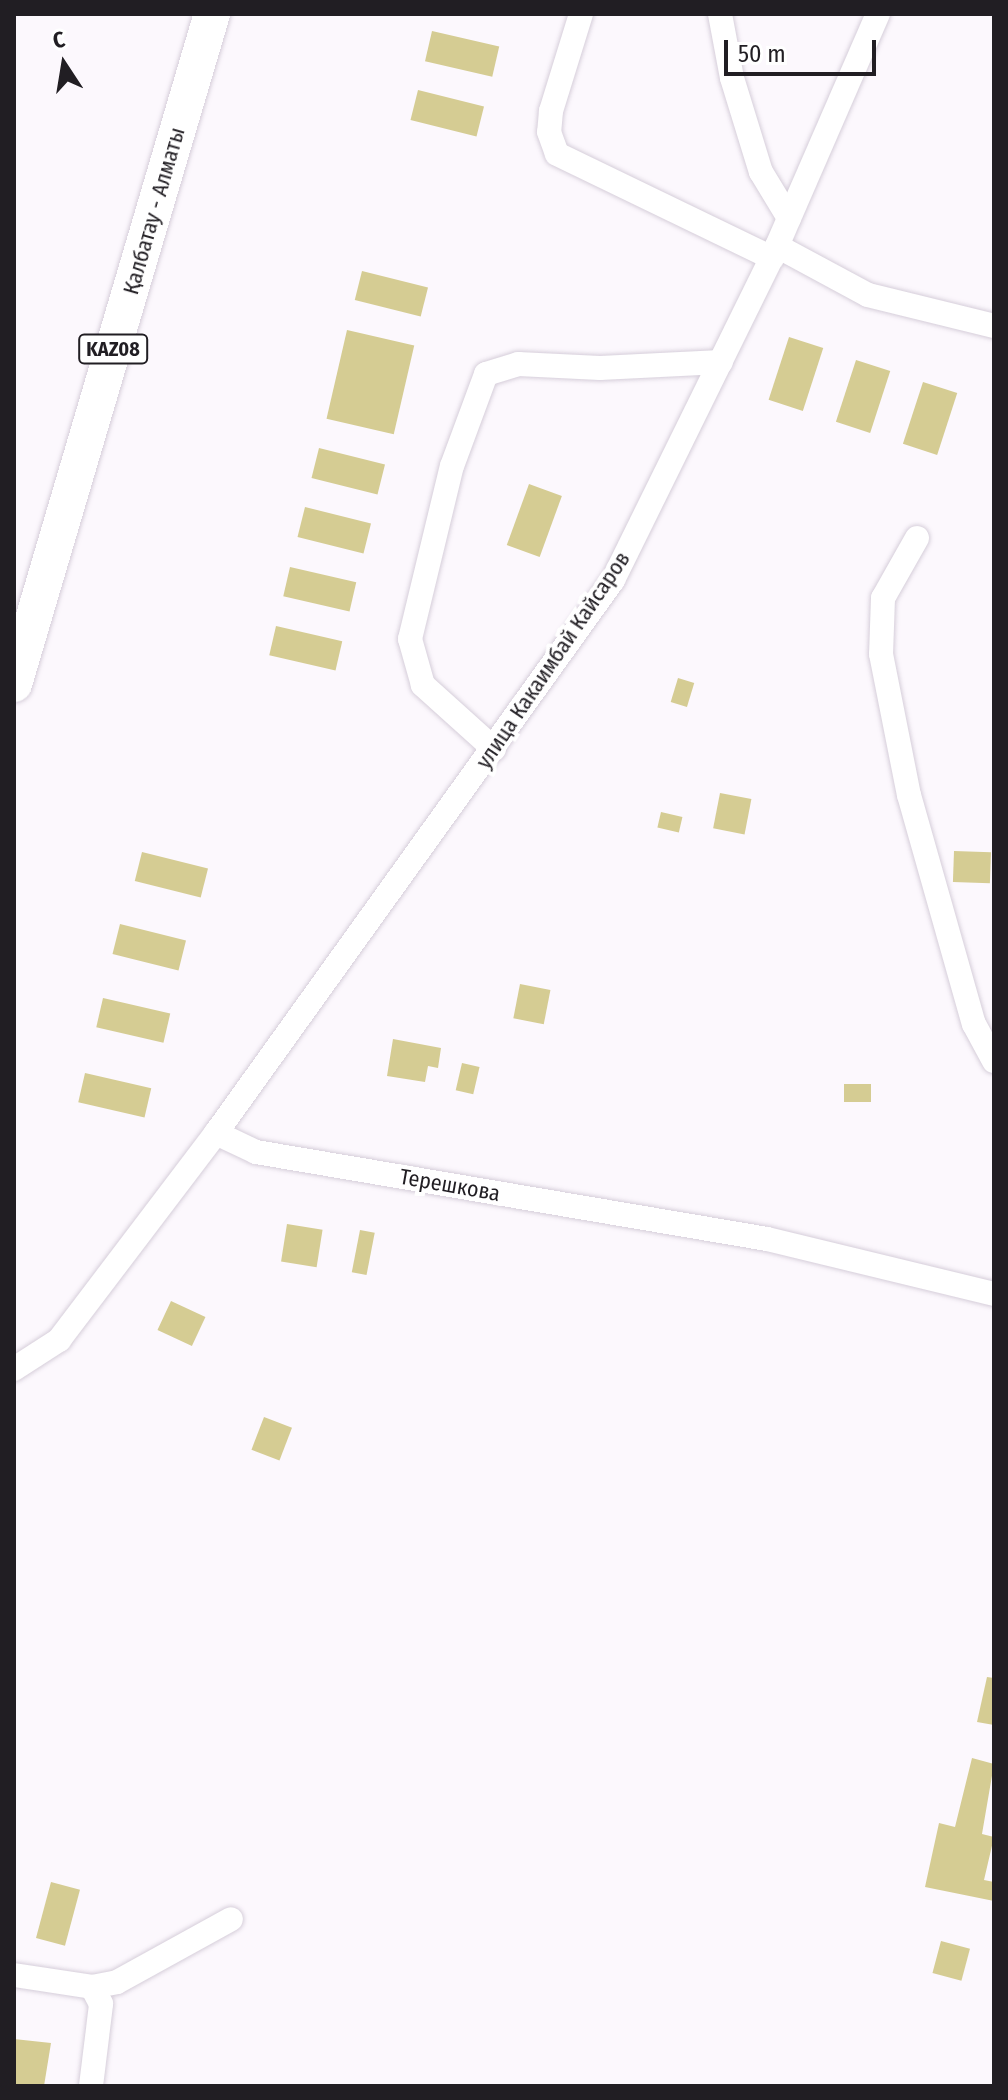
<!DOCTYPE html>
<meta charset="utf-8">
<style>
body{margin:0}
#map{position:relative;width:1008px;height:2100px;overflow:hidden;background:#fcf8fd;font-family:"Fira Sans Condensed",sans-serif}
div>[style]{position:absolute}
.building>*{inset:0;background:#d5cc93;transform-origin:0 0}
.roads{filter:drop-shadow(0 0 2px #d6ceda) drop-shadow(0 0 2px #d6ceda)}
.minor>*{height:24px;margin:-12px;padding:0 12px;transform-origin:12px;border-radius:12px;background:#fff}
.highway>*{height:36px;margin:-18px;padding:0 18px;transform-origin:18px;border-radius:18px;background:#fff}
span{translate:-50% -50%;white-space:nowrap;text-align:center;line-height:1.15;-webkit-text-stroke:8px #fff;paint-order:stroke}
.shield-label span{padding:2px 6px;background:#fff;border:2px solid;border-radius:6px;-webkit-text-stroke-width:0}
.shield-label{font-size:20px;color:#211e23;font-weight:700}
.street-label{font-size:22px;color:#211e23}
.frame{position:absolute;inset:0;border:16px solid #211e23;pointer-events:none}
.north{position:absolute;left:24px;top:24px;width:80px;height:80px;-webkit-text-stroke:6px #fff;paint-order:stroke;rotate:348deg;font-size:22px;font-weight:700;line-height:32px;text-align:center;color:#211e23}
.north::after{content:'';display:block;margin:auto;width:28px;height:36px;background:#211e23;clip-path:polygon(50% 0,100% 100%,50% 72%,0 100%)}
.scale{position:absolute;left:724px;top:40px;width:152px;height:36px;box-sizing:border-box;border:4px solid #211e23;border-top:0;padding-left:10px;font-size:24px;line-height:28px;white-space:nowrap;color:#211e23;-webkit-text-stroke:6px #fff;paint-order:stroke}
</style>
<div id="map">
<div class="building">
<div style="left:432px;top:31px;width:69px;height:31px;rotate:13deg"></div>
<div style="left:418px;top:90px;width:68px;height:31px;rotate:14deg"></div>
<div style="left:362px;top:271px;width:68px;height:30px;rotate:14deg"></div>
<div style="left:347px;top:330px;width:69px;height:91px;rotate:13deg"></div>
<div style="left:789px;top:337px;width:36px;height:66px;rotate:18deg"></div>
<div style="left:856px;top:360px;width:36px;height:65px;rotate:18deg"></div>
<div style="left:923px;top:382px;width:36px;height:65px;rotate:18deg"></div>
<div style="left:319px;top:448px;width:68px;height:31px;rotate:14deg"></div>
<div style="left:529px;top:484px;width:35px;height:65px;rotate:20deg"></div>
<div style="left:305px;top:507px;width:68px;height:31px;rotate:14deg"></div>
<div style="left:290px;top:567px;width:68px;height:30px;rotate:13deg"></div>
<div style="left:276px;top:626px;width:68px;height:30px;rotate:13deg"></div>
<div style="left:678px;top:678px;width:17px;height:25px;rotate:17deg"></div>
<div style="left:720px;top:793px;width:32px;height:36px;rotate:11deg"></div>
<div style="left:661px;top:812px;width:22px;height:16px;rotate:13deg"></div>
<div style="left:954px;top:851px;width:37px;height:31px;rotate:2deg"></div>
<div style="left:142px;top:852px;width:68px;height:30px;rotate:14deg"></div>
<div style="left:120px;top:924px;width:68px;height:31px;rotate:14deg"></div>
<div style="left:520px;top:984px;width:31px;height:35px;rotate:11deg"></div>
<div style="left:103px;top:998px;width:69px;height:30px;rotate:13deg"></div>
<div style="clip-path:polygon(393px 1039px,441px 1048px,438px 1068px,428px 1066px,425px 1082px,387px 1076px)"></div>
<div style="left:462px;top:1063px;width:18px;height:28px;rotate:13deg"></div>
<div style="left:85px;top:1073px;width:68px;height:30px;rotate:13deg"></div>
<div style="left:871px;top:1084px;width:18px;height:27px;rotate:90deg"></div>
<div style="left:287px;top:1224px;width:36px;height:38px;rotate:9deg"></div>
<div style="left:360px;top:1230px;width:15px;height:43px;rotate:11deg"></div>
<div style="left:171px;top:1301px;width:38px;height:32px;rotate:25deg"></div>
<div style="left:264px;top:1417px;width:30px;height:35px;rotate:21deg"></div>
<div style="clip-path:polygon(987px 1677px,994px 1678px,994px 1725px,977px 1722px)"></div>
<div style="clip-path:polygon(972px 1758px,994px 1764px,982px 1834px,994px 1837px,984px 1880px,994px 1882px,994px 1901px,925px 1887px,939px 1823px,955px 1827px)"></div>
<div style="left:51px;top:1882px;width:30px;height:58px;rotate:15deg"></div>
<div style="left:941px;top:1941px;width:30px;height:33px;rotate:15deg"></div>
<div style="clip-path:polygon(14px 2039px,51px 2043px,44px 2086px,14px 2086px)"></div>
</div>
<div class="roads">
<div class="minor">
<div style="left:581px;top:14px;width:102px;rotate:107.2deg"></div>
<div style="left:551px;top:111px;width:21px;rotate:95deg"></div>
<div style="left:549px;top:132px;width:23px;rotate:70deg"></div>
<div style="left:557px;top:154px;width:239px;rotate:25.8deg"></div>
<div style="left:720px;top:14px;width:65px;rotate:79.4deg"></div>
<div style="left:732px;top:78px;width:98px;rotate:72.9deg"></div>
<div style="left:761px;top:172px;width:54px;rotate:58.7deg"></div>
<div style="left:777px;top:246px;width:103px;rotate:28.3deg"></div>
<div style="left:868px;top:295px;width:130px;rotate:13.8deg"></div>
<div style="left:917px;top:538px;width:69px;rotate:119.5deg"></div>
<div style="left:883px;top:598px;width:56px;rotate:92deg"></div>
<div style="left:881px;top:654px;width:144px;rotate:78.8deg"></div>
<div style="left:909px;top:795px;width:238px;rotate:74.2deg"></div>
<div style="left:974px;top:1024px;width:42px;rotate:61.6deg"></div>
<div style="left:494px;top:749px;width:96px;rotate:-138deg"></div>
<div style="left:423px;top:685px;width:48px;rotate:-105.8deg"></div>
<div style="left:410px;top:639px;width:178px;rotate:-76.4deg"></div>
<div style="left:452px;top:466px;width:98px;rotate:-69.7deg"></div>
<div style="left:486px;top:374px;width:34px;rotate:-17deg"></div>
<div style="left:518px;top:364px;width:82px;rotate:2.8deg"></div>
<div style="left:600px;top:368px;width:121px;rotate:-2.8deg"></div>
<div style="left:216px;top:1133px;width:44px;rotate:25.4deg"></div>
<div style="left:256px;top:1152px;width:518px;rotate:9.66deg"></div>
<div style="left:767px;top:1239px;width:234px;rotate:13.6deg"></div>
<div style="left:14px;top:1369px;width:54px;rotate:-32.8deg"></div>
<div style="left:59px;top:1340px;width:260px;rotate:-52.8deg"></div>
<div style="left:216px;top:1133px;width:681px;rotate:-54.33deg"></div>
<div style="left:613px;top:580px;width:372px;rotate:-63.8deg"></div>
<div style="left:777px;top:246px;width:253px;rotate:-66.5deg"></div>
<div style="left:14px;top:1975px;width:79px;rotate:8.7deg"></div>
<div style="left:92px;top:1987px;width:25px;rotate:-11deg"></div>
<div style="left:117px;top:1982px;width:130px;rotate:-28.9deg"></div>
<div style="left:91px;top:2086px;width:83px;rotate:-83deg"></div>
<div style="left:101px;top:2004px;width:19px;rotate:-118deg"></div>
</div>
<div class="highway">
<div style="left:14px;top:684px;width:699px;rotate:-73.54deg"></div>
</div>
</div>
<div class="shield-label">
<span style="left:113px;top:349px">KAZ08</span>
</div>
<div class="street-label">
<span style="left:154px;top:211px;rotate:-74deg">Қалбатау - Алматы</span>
<span style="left:553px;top:660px;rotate:-56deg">улица Какаимбай Кайсаров</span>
<span style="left:450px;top:1185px;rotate:10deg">Терешкова</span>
</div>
<div class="frame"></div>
<div class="north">С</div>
<div class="scale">50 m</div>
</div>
